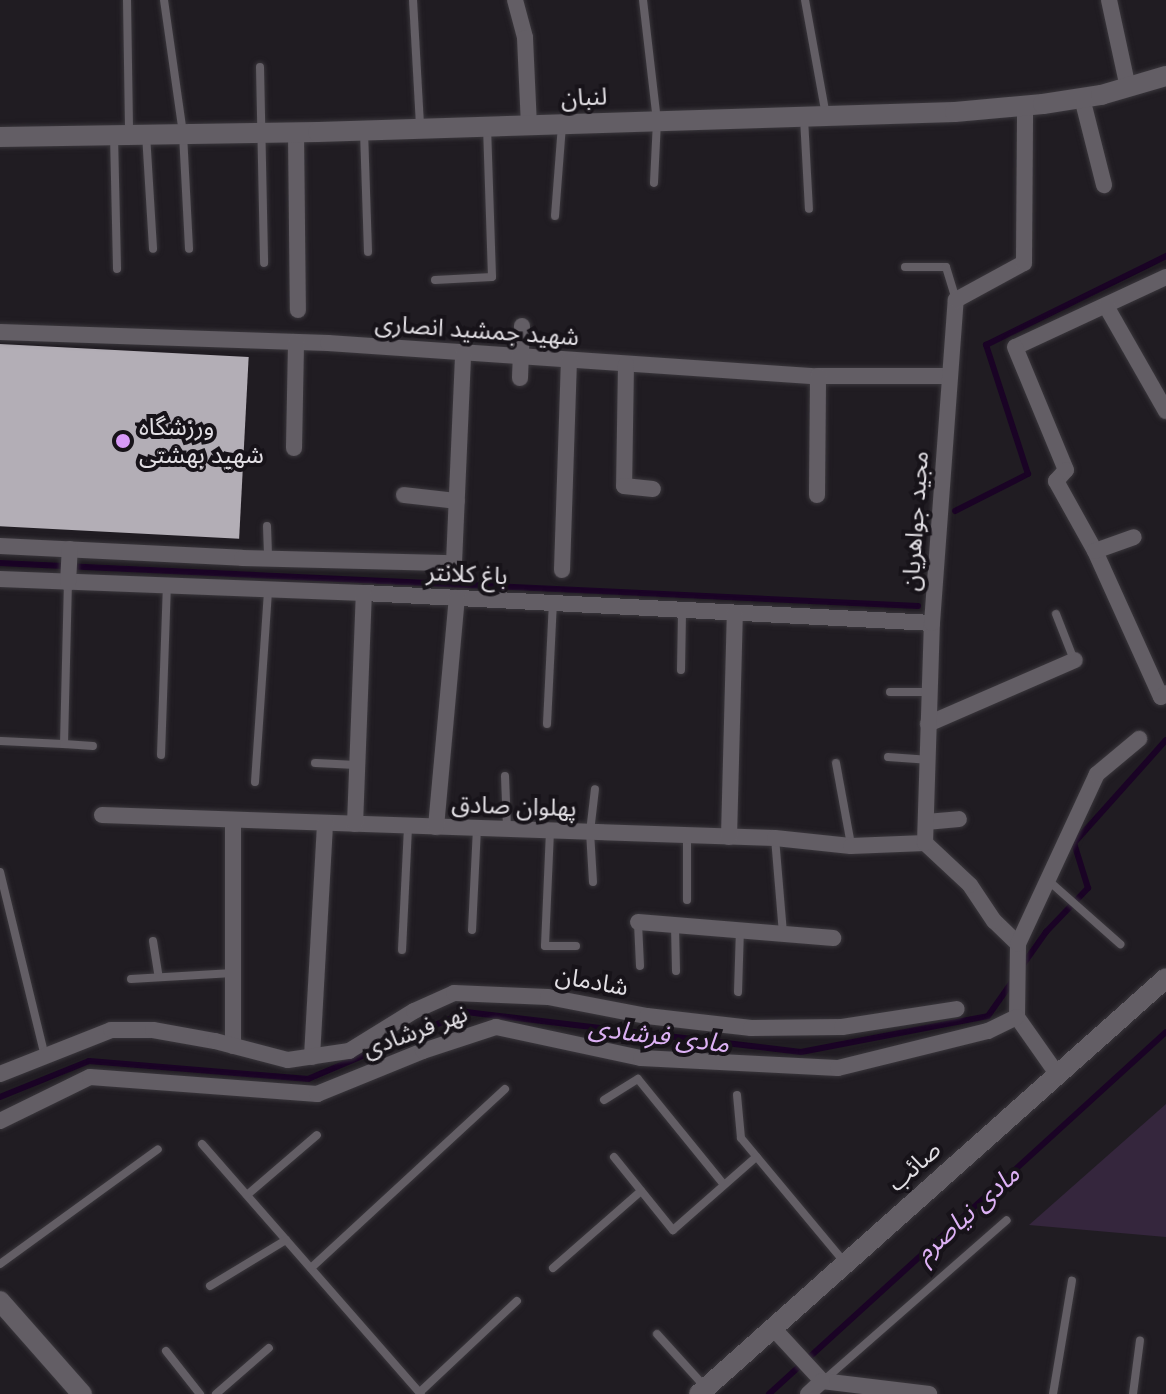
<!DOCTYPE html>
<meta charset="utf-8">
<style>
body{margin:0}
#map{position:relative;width:1166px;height:1394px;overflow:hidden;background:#201c22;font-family:"PT Sans","Noto Sans Arabic",sans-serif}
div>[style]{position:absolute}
.green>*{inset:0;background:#35263d}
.stream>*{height:6px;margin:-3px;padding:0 3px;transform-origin:3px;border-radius:3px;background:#1a0325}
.building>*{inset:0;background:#b3aeb6;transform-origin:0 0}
.roads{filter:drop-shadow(0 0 2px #3a373c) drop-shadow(0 0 2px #3a373c)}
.service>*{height:8px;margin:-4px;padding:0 4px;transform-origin:4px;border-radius:4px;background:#635e65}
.minor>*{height:16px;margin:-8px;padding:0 8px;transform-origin:8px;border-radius:8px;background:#635e65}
.secondary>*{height:20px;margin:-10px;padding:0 10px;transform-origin:10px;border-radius:10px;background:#635e65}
.dots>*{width:22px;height:22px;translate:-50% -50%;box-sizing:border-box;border:4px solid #171319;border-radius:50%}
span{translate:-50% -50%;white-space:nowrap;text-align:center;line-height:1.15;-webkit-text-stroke:8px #171319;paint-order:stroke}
.street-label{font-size:24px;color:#e2dfe4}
.poi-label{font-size:24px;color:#e2dfe4}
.left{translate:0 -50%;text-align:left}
.water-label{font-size:26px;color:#ddb1f5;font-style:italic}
</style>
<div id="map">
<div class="green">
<div style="clip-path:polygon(1166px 1104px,1166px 1237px,1029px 1225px)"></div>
</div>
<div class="stream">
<div style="left:955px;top:511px;width:82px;rotate:-26.9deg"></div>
<div style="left:1028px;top:474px;width:136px;rotate:-108deg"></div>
<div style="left:986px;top:345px;width:201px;rotate:-26.3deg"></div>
<div style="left:0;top:563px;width:919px;rotate:2.68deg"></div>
<div style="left:1022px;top:966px;width:42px;rotate:-54.8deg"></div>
<div style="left:1046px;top:932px;width:61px;rotate:-46.3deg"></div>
<div style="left:1088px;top:888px;width:47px;rotate:-107.3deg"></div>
<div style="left:1074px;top:843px;width:138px;rotate:-48.2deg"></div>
<div style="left:0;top:1097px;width:96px;rotate:-22deg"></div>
<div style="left:89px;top:1061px;width:220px;rotate:4.7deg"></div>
<div style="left:308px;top:1079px;width:172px;rotate:-23deg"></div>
<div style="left:466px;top:1012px;width:337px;rotate:6.8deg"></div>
<div style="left:801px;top:1052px;width:190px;rotate:-10.9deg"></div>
<div style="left:988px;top:1016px;width:45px;rotate:-54.9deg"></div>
<div style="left:769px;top:1394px;width:537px;rotate:-42.36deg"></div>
</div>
<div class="building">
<div style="left:0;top:344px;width:249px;height:182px;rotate:3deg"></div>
</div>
<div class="roads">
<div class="service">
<div style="left:127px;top:0;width:134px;rotate:89.1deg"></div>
<div style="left:164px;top:0;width:135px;rotate:81.9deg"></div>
<div style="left:183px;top:134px;width:115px;rotate:87deg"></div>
<div style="left:413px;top:0;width:127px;rotate:86.8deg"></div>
<div style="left:643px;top:0;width:122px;rotate:83.4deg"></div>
<div style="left:657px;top:121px;width:62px;rotate:92.8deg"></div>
<div style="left:805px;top:0;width:117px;rotate:79.7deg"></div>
<div style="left:260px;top:67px;width:196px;rotate:88.8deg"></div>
<div style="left:804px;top:118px;width:91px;rotate:86.9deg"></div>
<div style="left:364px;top:131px;width:121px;rotate:88.1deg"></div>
<div style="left:146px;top:134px;width:115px;rotate:86.5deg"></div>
<div style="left:114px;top:135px;width:134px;rotate:88.7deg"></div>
<div style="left:555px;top:216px;width:91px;rotate:-85.6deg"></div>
<div style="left:905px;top:267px;width:41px"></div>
<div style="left:946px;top:267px;width:34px;rotate:73deg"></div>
<div style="left:435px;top:280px;width:57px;rotate:-3deg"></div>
<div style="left:492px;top:277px;width:150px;rotate:-91.9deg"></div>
<div style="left:267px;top:526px;width:32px;rotate:88deg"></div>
<div style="left:1056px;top:614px;width:49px;rotate:68.6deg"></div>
<div style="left:681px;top:670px;width:59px;rotate:-89deg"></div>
<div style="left:890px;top:692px;width:39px"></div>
<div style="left:547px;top:724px;width:121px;rotate:-87.2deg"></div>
<div style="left:0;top:741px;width:64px;rotate:2.7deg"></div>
<div style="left:64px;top:744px;width:161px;rotate:-88.6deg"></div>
<div style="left:64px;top:744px;width:29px;rotate:4deg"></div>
<div style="left:161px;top:755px;width:168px;rotate:-88deg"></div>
<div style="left:888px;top:757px;width:39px;rotate:4deg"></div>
<div style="left:315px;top:763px;width:42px;rotate:2.7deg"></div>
<div style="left:836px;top:763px;width:83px;rotate:79.6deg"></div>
<div style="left:505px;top:776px;width:53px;rotate:87.8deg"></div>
<div style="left:255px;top:782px;width:192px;rotate:-86.1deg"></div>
<div style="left:550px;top:831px;width:115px;rotate:92.5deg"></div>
<div style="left:545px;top:946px;width:31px"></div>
<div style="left:687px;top:835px;width:65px;rotate:90deg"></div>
<div style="left:775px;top:838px;width:95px;rotate:85.2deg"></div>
<div style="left:0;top:872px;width:189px;rotate:76.3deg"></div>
<div style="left:593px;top:882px;width:50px;rotate:-93.4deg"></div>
<div style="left:590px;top:832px;width:43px;rotate:-83.4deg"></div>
<div style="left:1050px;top:882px;width:94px;rotate:41.5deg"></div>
<div style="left:638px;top:923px;width:43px;rotate:87.3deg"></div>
<div style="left:675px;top:926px;width:45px;rotate:88.7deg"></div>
<div style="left:472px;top:930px;width:102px;rotate:-87.2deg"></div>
<div style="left:153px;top:941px;width:36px;rotate:81deg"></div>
<div style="left:402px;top:950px;width:124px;rotate:-87.2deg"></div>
<div style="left:131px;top:979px;width:102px;rotate:-3.4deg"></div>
<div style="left:738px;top:992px;width:62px;rotate:-88.2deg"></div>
<div style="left:737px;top:1095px;width:43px;rotate:84.7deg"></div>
<div style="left:741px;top:1138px;width:163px;rotate:50.2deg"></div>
<div style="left:604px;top:1100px;width:40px;rotate:-32deg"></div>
<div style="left:638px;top:1079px;width:136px;rotate:50.9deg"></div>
<div style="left:202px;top:1144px;width:332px;rotate:48.8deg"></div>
<div style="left:614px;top:1157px;width:94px;rotate:51.1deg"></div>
<div style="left:673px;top:1230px;width:111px;rotate:-41.3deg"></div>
<div style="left:247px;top:1195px;width:92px;rotate:-40.6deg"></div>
<div style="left:0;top:1264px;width:195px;rotate:-36deg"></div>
<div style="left:311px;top:1268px;width:264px;rotate:-42.7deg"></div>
<div style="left:553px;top:1268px;width:117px;rotate:-41.2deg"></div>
<div style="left:210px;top:1286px;width:89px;rotate:-31.2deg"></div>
<div style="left:657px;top:1334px;width:72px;rotate:47.8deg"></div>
<div style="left:166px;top:1351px;width:55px;rotate:51.7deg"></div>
<div style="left:823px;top:1381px;width:244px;rotate:-41.2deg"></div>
<div style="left:420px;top:1392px;width:133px;rotate:-43.2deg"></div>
<div style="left:216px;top:1394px;width:70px;rotate:-41deg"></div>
<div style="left:1053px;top:1394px;width:115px;rotate:-80.5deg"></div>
<div style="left:1133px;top:1394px;width:54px;rotate:-82.6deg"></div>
</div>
<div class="minor">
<div style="left:515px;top:0;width:39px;rotate:75deg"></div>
<div style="left:525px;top:38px;width:87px;rotate:87.4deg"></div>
<div style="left:1109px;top:0;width:90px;rotate:77.8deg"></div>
<div style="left:1082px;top:98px;width:90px;rotate:75.8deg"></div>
<div style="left:296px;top:132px;width:178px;rotate:89.4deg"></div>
<div style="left:1166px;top:277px;width:166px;rotate:155.1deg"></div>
<div style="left:1015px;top:347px;width:133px;rotate:67.5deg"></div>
<div style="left:1066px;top:470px;width:15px;rotate:132deg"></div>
<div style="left:1056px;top:481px;width:80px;rotate:60.9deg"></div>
<div style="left:1095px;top:551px;width:160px;rotate:65.7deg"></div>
<div style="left:1161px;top:697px;width:6px;rotate:-39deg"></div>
<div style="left:1106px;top:306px;width:121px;rotate:60.3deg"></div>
<div style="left:0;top:332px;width:328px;rotate:1.9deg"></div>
<div style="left:328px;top:343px;width:491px;rotate:3.9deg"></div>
<div style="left:818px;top:376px;width:132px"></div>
<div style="left:626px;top:364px;width:122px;rotate:90.9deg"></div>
<div style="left:624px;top:486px;width:29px;rotate:6deg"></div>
<div style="left:520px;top:378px;width:52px;rotate:-87.8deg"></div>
<div style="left:294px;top:448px;width:106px;rotate:-88.9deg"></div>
<div style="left:404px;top:495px;width:53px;rotate:6.5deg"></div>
<div style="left:817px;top:495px;width:119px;rotate:-89.5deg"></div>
<div style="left:0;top:546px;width:242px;rotate:2.8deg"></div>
<div style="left:242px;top:558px;width:212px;rotate:1.4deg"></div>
<div style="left:454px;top:563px;width:209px;rotate:-87.5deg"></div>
<div style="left:1095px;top:551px;width:41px;rotate:-19.7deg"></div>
<div style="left:562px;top:570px;width:210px;rotate:-88.1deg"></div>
<div style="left:0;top:579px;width:364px;rotate:2.2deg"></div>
<div style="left:364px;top:593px;width:569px;rotate:3.02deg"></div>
<div style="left:68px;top:583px;width:34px;rotate:-87deg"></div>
<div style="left:928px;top:724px;width:160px;rotate:-23.5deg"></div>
<div style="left:102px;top:815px;width:673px;rotate:1.96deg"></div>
<div style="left:775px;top:838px;width:76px;rotate:6deg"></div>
<div style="left:851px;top:846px;width:74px;rotate:-2.3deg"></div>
<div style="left:233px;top:820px;width:226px;rotate:90deg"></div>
<div style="left:926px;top:822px;width:33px;rotate:-5deg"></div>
<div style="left:355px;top:824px;width:231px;rotate:-87.8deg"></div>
<div style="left:436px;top:827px;width:230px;rotate:-84.8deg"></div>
<div style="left:729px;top:837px;width:223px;rotate:-88.5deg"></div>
<div style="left:638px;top:922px;width:196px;rotate:4.7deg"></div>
<div style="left:1018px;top:944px;width:33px;rotate:-136deg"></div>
<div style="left:994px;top:921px;width:43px;rotate:-123.7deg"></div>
<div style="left:970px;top:885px;width:62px;rotate:-137deg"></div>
<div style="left:925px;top:843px;width:220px;rotate:-88.2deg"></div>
<div style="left:932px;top:623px;width:324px;rotate:-85.8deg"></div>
<div style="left:956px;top:300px;width:77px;rotate:-28.6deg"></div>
<div style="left:1024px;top:263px;width:157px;rotate:-89.6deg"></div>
<div style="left:1017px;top:1017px;width:73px;rotate:-89.2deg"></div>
<div style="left:1018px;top:944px;width:187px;rotate:-65.1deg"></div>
<div style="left:1097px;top:774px;width:55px;rotate:-39.8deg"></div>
<div style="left:1017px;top:1017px;width:70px;rotate:54.9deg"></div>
<div style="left:312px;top:1057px;width:234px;rotate:-86.8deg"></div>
<div style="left:0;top:1074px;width:119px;rotate:-21.6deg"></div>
<div style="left:111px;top:1030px;width:42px"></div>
<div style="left:153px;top:1030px;width:63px;rotate:10.1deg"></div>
<div style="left:215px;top:1041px;width:75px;rotate:14.6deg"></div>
<div style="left:288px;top:1060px;width:62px;rotate:-8.4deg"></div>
<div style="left:349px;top:1051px;width:76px;rotate:-31.6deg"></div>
<div style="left:414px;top:1011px;width:44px;rotate:-24.2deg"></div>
<div style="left:454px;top:993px;width:94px;rotate:2.4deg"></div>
<div style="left:548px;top:997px;width:101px;rotate:10.9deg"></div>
<div style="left:647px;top:1016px;width:105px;rotate:6.6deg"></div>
<div style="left:751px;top:1028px;width:91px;rotate:-0.6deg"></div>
<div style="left:842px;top:1027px;width:116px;rotate:-8.9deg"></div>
<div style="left:0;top:1121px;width:100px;rotate:-26.1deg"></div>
<div style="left:90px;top:1077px;width:228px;rotate:4.3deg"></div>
<div style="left:317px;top:1094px;width:114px;rotate:-22.1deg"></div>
<div style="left:423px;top:1051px;width:77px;rotate:-18.2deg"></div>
<div style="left:496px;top:1027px;width:148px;rotate:12.1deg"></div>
<div style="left:641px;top:1058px;width:197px;rotate:2.9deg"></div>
<div style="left:838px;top:1068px;width:154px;rotate:-13.9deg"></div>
<div style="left:988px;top:1031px;width:32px;rotate:-26deg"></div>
<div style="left:773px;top:1328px;width:72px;rotate:47.2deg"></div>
<div style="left:822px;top:1381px;width:108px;rotate:6.9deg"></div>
<div style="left:808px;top:1394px;width:19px;rotate:-43deg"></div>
</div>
<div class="secondary">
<div style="left:0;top:137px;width:318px;rotate:-0.9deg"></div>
<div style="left:318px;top:132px;width:637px;rotate:-1.8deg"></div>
<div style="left:955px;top:112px;width:88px;rotate:-5.2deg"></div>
<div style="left:1043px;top:104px;width:59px;rotate:-8.8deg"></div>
<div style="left:1101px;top:95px;width:68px;rotate:-16.3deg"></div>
<div style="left:0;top:1301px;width:124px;rotate:48.6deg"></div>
<div style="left:699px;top:1394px;width:625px;rotate:-41.69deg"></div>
</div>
</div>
<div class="dots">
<div style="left:123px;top:441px;background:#d89af8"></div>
</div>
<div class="street-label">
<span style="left:584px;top:97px;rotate:-2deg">لنبان</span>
<span style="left:477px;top:330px;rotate:4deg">شهید جمشید انصاری</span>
<span style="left:915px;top:521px;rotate:-86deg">مجید جواهریان</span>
<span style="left:467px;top:574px;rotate:3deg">باغ کلانتر</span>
<span style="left:514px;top:806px;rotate:2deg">پهلوان صادق</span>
<span style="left:592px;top:981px;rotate:10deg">شادمان</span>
<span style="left:415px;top:1031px;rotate:-20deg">نهر فرشادی</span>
<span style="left:914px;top:1166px;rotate:-42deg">صائب</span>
</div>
<div class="poi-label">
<span class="left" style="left:139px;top:441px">ورزشگاه<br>شهید بهشتی</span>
</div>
<div class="water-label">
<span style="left:659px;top:1035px;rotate:7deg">مادی فرشادی</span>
<span style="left:967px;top:1213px;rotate:-42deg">مادی نیاصرم</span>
</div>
</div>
